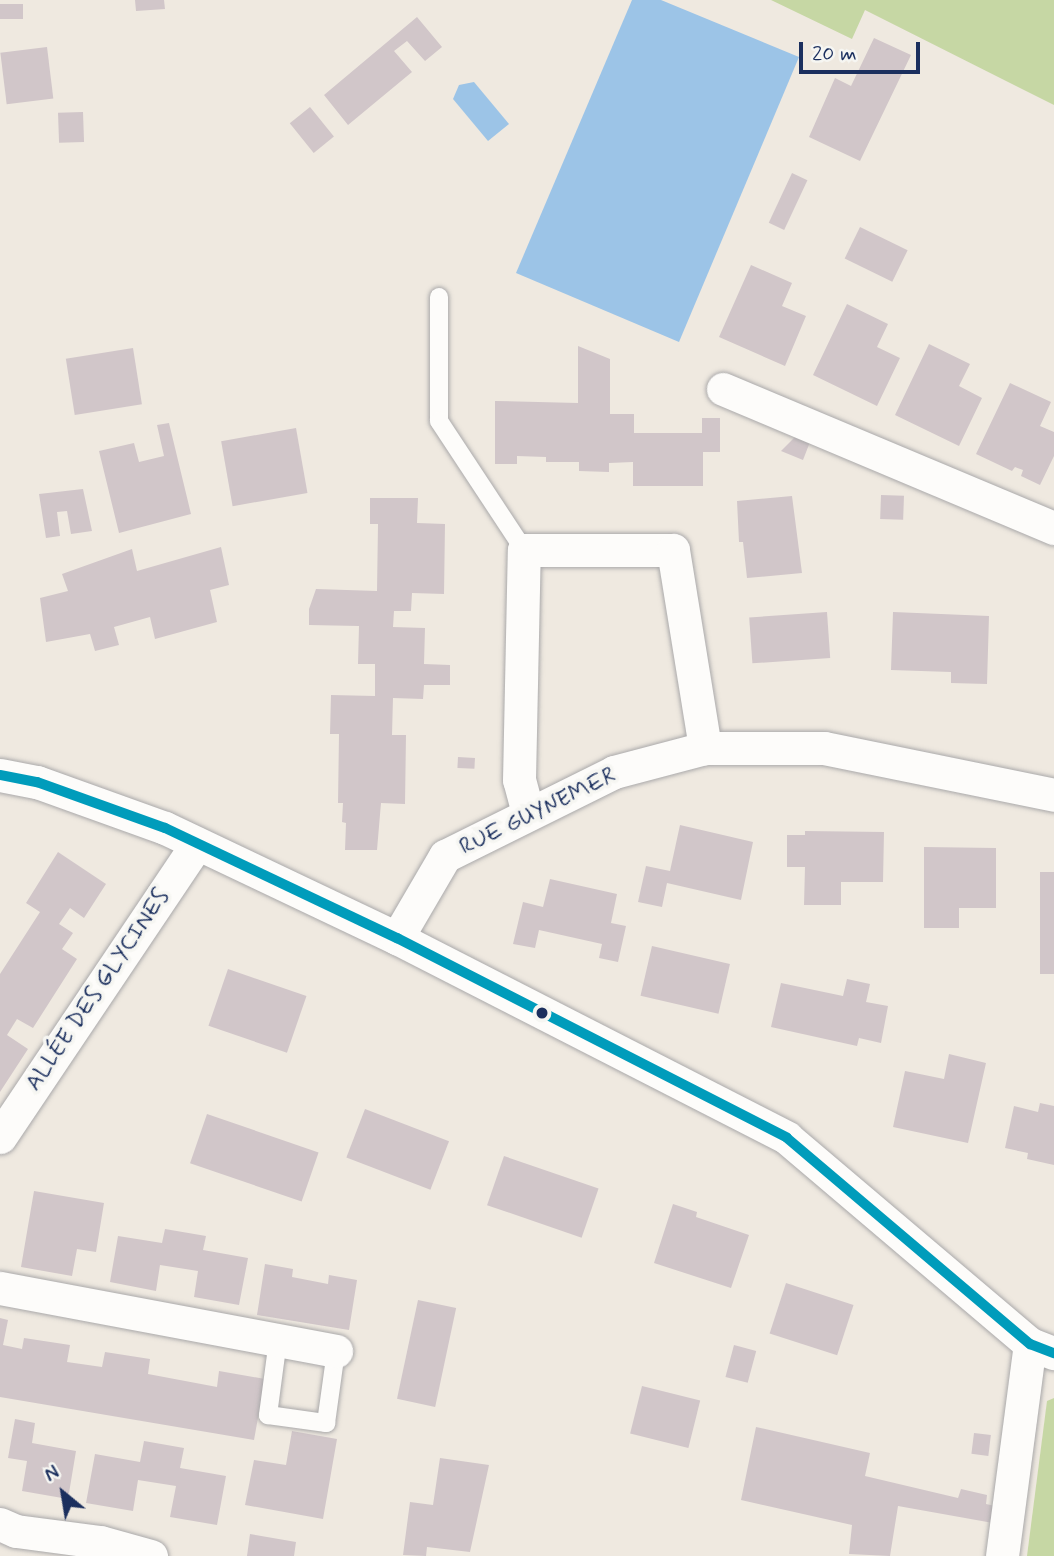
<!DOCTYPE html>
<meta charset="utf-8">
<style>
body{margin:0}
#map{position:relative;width:1054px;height:1556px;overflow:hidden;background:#efe9e0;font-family:Mynerve,sans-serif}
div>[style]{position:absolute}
.green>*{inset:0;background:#c6d7a4}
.water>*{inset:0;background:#9cc4e7}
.building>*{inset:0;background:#d1c6c9;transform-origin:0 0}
.roads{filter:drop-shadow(0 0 2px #aaa9aa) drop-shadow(0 0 2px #aaa9aa)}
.lane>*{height:18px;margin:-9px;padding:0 9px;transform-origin:9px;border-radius:9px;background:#fdfcfa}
.street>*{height:33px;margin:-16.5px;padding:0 16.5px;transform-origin:16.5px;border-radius:16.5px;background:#fdfcfa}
.bus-1>*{height:10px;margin:-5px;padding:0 5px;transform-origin:5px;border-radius:5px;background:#009cbb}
.dots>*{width:19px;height:19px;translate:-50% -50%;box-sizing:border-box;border:4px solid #f6f6f2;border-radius:50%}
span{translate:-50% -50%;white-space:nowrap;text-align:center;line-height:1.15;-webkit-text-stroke:7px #f6f6f2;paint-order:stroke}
.street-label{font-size:23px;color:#1b2f5e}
.north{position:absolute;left:28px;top:1458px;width:70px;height:70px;-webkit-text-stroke:5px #f6f6f2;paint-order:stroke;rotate:330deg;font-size:19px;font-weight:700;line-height:28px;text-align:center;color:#1b2f5e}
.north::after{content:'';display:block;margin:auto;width:24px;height:32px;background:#1b2f5e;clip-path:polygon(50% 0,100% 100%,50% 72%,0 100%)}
.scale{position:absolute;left:799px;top:42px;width:121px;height:32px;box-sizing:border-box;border:4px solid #1b2f5e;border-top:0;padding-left:9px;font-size:21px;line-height:24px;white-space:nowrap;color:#1b2f5e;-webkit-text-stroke:5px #f6f6f2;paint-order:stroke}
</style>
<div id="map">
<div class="green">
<div style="clip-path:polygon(771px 0,1054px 0,1054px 105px,865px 10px,852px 39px)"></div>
<div style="clip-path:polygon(1054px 1398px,1054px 1556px,1027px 1556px,1047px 1401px)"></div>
</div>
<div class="water">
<div style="clip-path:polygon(632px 0,661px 0,799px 57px,679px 342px,516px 273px)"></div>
<div style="clip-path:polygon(474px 82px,509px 124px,488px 141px,453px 99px,459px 85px)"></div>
</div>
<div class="building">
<div style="clip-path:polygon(135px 0,164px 0,165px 9px,136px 11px)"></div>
<div style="left:23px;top:4px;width:15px;height:23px;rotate:90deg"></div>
<div style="clip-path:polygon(417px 17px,442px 47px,425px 61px,407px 41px,394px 51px,412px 72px,348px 125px,324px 95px)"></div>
<div style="clip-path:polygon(874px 38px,911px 55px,860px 161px,809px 137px,835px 78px,851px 86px)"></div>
<div style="left:47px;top:47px;width:52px;height:47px;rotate:83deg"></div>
<div style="left:310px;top:107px;width:38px;height:26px;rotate:51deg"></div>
<div style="left:83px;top:112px;width:30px;height:25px;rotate:88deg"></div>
<div style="left:792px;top:173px;width:17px;height:55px;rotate:25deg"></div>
<div style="left:860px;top:227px;width:53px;height:35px;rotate:26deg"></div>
<div style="clip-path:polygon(751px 265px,792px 283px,782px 306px,806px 316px,785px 366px,719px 337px)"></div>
<div style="clip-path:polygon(847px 304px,888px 324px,877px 347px,900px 358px,877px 406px,813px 375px)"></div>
<div style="clip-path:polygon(929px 344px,970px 364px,959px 386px,982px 398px,959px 446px,895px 415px)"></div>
<div style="clip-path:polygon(578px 346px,610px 359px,610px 414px,634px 414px,634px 433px,702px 433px,702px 418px,720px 418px,720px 452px,703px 452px,703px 486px,633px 486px,633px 462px,609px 463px,609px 472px,579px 471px,579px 462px,546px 462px,546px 457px,517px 456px,517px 464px,495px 464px,495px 401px,578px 403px)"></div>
<div style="left:133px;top:348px;width:57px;height:68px;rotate:81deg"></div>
<div style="clip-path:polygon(1010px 383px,1051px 402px,1040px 426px,1054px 432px,1054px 456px,1040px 485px,1021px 476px,1023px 470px,1015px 467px,1012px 471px,976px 454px)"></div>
<div style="clip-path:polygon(169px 423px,191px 514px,119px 533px,99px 451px,134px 443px,139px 462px,164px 456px,157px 425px)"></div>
<div style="left:296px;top:428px;width:66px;height:76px;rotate:80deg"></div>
<div style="clip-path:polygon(796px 436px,810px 442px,803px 460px,781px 451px)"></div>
<div style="clip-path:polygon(83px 489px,92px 531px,71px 534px,67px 511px,57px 512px,60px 536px,46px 538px,39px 494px)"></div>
<div style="left:881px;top:495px;width:23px;height:24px;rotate:2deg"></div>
<div style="clip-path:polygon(792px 496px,802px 573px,747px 578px,743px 542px,739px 542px,737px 501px)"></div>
<div style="clip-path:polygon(370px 498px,418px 498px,417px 523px,445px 524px,444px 594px,412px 593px,411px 611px,394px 611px,393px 627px,425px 628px,424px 664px,450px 665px,450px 685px,424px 685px,423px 699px,393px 698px,392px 735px,406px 735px,405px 804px,381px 803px,377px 850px,345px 850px,346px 823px,342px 822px,343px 803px,338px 803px,339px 734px,330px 734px,331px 695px,375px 696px,375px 664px,358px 664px,359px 626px,309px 625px,309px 609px,316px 589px,377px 591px,378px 524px,370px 524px)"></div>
<div style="clip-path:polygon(221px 547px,229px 585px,210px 590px,217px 622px,155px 639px,150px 617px,114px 627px,119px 645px,95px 651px,90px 634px,46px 642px,40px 598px,68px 591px,62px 574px,132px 549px,137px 571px)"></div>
<div style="left:827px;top:612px;width:46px;height:78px;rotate:86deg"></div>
<div style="clip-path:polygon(893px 612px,989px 616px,987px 684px,951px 683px,951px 672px,891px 670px)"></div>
<div style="left:458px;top:757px;width:17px;height:11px;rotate:3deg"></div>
<div style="clip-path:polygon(680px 825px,753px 842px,741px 900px,667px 883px,662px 907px,638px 902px,646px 866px,670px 871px)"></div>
<div style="clip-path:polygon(805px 831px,884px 832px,883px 882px,841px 882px,841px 905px,804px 905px,805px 867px,787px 867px,787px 835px,805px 835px)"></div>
<div style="clip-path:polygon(924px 847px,996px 848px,996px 908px,959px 908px,959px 928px,924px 928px)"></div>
<div style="clip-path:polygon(58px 852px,106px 884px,84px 918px,70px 908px,59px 924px,73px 933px,62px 949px,77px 959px,33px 1028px,17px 1019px,7px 1035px,28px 1049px,0 1092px,0 974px,40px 912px,26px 903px)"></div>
<div style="left:1040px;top:872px;width:14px;height:102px"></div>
<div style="clip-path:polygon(550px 879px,617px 894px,611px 923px,626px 926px,618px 962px,599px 958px,602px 944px,539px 930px,535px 948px,513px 944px,523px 902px,543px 907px)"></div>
<div style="left:652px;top:946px;width:80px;height:51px;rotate:13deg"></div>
<div style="left:228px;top:969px;width:83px;height:60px;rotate:19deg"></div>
<div style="clip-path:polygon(847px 979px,870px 984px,866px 1002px,888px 1006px,881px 1043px,859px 1038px,857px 1046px,771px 1027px,781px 983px,843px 996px)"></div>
<div style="clip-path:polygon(949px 1054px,986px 1063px,968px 1143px,893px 1127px,905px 1071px,944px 1079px)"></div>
<div style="clip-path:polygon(1040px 1103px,1054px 1106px,1054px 1165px,1027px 1159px,1028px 1153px,1005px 1148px,1014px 1106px,1038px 1112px)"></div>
<div style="left:365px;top:1109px;width:90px;height:52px;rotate:21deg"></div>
<div style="left:207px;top:1114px;width:118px;height:52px;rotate:19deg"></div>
<div style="left:504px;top:1156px;width:100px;height:52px;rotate:19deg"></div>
<div style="clip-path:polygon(34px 1191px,104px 1203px,96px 1252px,77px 1249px,72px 1276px,21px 1267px)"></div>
<div style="clip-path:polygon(673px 1204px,697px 1212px,696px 1217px,749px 1235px,731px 1288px,654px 1263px)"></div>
<div style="clip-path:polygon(165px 1229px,206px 1236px,203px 1250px,248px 1258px,239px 1305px,194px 1297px,198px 1271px,160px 1265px,156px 1291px,110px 1282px,118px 1236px,162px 1243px)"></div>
<div style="clip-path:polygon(265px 1264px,293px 1269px,292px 1277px,328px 1284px,329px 1275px,357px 1280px,349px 1330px,257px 1315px)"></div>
<div style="left:786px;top:1283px;width:71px;height:53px;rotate:18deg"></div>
<div style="left:418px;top:1300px;width:39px;height:101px;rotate:12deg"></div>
<div style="clip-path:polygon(0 1318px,8px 1320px,3px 1345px,22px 1349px,24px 1338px,70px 1345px,67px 1362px,102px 1367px,105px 1352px,150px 1359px,148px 1374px,217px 1387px,219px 1371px,265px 1379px,254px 1440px,0 1397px)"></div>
<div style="left:734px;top:1345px;width:23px;height:33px;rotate:15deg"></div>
<div style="left:642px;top:1386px;width:60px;height:49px;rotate:14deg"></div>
<div style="clip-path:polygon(15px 1419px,35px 1423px,32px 1443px,76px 1451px,68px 1499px,22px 1491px,27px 1461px,8px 1458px)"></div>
<div style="clip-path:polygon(756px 1427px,870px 1453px,865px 1476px,958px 1498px,961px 1489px,987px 1495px,986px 1504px,995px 1506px,993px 1523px,898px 1506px,890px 1556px,849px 1554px,852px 1525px,741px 1500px)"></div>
<div style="clip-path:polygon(292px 1431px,337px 1439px,323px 1519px,245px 1505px,254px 1460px,286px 1465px)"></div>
<div style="left:974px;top:1433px;width:17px;height:21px;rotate:7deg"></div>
<div style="clip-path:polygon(144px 1441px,184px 1448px,180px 1468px,226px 1476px,217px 1525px,170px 1517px,176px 1486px,138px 1480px,133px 1511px,86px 1503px,95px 1454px,140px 1462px)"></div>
<div style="clip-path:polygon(440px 1458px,489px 1465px,470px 1552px,427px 1547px,426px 1556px,403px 1555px,410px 1502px,433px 1505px)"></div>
<div style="clip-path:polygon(250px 1534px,296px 1542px,294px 1556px,247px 1556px)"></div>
</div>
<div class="roads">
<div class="lane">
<div style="left:439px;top:297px;width:124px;rotate:90deg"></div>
<div style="left:439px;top:421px;width:154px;rotate:56.6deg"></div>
<div style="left:278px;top:1340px;width:76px;rotate:97.6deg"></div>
<div style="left:268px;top:1415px;width:59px;rotate:7.9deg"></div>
<div style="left:326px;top:1423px;width:73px;rotate:-82.1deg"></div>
</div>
<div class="street">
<div style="left:723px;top:389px;width:359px;rotate:22.8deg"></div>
<div style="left:0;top:775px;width:38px;rotate:11deg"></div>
<div style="left:37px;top:782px;width:136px;rotate:19.8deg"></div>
<div style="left:165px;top:828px;width:257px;rotate:25.4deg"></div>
<div style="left:397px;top:938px;width:438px;rotate:27.1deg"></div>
<div style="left:787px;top:1138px;width:319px;rotate:40.3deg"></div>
<div style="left:1030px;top:1344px;width:26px;rotate:21deg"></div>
<div style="left:528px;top:813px;width:34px;rotate:-105deg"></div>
<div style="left:519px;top:780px;width:230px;rotate:-88.8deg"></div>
<div style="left:524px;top:550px;width:149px"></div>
<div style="left:673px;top:550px;width:201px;rotate:80.8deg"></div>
<div style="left:397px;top:938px;width:95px;rotate:-59.7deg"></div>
<div style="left:445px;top:856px;width:189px;rotate:-26.4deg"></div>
<div style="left:614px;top:772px;width:94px;rotate:-14.8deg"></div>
<div style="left:705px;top:748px;width:119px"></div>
<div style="left:824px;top:748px;width:235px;rotate:11.5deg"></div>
<div style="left:0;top:1137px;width:353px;rotate:-56.1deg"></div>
<div style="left:0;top:1288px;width:342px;rotate:10.6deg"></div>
<div style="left:0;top:1524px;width:17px;rotate:24deg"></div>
<div style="left:16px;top:1531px;width:85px;rotate:7.5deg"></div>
<div style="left:100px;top:1542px;width:53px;rotate:15.4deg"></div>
<div style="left:1002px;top:1556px;width:214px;rotate:-82.5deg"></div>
</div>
</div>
<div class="bus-1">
<div style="left:0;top:775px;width:38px;rotate:11deg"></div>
<div style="left:37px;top:782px;width:136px;rotate:19.8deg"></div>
<div style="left:165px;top:828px;width:257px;rotate:25.4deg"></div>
<div style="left:397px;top:938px;width:438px;rotate:27.1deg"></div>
<div style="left:787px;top:1138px;width:319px;rotate:40.3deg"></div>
<div style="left:1030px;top:1344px;width:26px;rotate:21deg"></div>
</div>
<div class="dots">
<div style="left:542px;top:1013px;background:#1b2f5e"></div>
</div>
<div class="street-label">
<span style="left:538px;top:812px;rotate:-26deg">RUE GUYNEMER</span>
<span style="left:98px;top:990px;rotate:-56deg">ALLÉE DES GLYCINES</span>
</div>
<div class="north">N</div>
<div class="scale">20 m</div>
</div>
